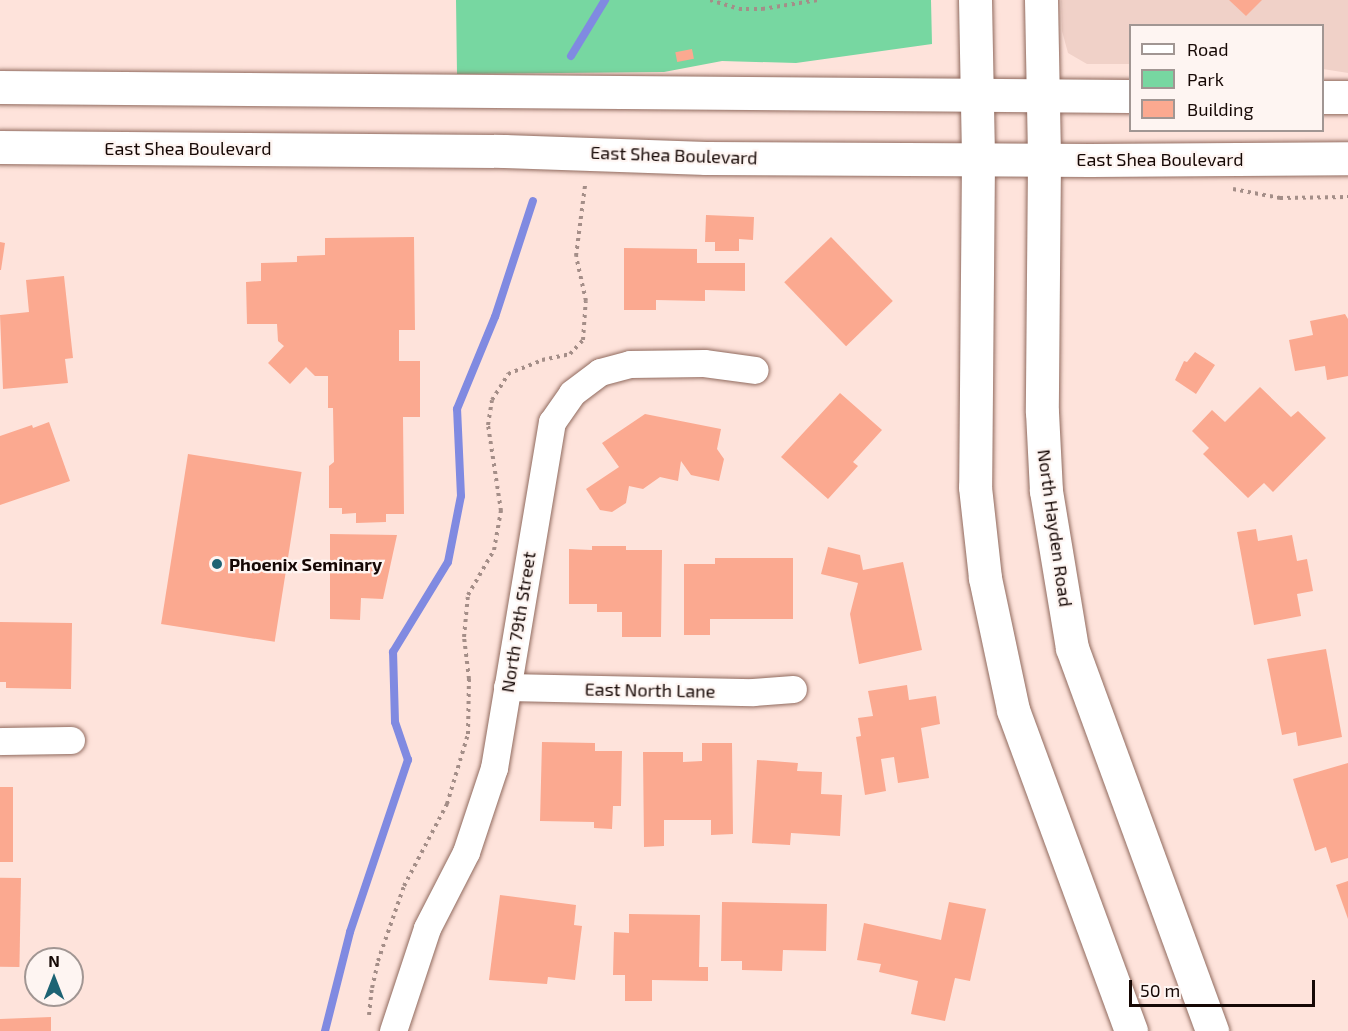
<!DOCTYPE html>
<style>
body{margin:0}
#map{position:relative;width:1348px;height:1031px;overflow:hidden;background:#fee3db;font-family:"Exo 2",sans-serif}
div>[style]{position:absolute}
.built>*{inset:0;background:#f0d1c8}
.green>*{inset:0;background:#77d7a1}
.stream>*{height:8px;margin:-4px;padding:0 4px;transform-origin:4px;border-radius:4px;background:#808ae1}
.building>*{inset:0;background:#fba990;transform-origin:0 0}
.path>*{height:4px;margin-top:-2px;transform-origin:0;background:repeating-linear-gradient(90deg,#a48e88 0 3px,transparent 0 7.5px)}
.roads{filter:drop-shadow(0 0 2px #906a5e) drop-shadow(0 0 2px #906a5e)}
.street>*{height:27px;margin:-13.5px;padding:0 13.5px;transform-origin:13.5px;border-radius:13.5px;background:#fff}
.secondary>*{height:33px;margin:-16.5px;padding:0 16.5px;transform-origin:16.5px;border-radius:16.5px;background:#fff}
.primary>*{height:33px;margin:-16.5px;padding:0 16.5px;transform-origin:16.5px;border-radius:16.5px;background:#fff}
.dots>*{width:16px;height:16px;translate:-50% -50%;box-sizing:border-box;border:3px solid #fef5f2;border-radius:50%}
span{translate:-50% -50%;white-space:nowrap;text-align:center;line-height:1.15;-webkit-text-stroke:4.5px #fef5f2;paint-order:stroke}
.street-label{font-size:18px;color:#160805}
.poi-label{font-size:18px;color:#160805;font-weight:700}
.left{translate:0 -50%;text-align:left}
.legend{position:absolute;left:1129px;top:24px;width:195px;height:108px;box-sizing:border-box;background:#fef5f2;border:2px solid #a19693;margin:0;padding:8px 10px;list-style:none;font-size:18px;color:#160805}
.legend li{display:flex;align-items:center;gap:12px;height:30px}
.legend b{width:30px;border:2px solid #a19693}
.north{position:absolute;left:24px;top:947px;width:60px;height:60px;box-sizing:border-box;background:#fef5f2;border:2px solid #a19693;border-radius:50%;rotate:0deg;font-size:16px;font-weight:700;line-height:24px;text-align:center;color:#160805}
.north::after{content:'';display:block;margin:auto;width:21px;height:27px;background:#1d6374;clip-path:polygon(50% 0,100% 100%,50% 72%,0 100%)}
.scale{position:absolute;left:1129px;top:980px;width:186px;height:27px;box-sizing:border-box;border:3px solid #160805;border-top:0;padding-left:8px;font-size:18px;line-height:21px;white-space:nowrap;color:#160805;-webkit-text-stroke:4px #fef5f2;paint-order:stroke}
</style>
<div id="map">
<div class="built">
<div style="clip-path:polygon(1061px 0,1348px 0,1348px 73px,1323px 69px,1322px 26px,1130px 26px,1130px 64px,1087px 64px,1068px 53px,1062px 31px)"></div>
</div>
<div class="green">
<div style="clip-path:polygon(456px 0,931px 0,932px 44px,796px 63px,722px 61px,664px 72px,457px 74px)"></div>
</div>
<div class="stream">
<div style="left:571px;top:56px;width:66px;rotate:-58.7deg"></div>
<div style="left:325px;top:1031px;width:102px;rotate:-75.8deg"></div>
<div style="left:350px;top:932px;width:182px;rotate:-71.4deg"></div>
<div style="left:408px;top:760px;width:40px;rotate:-108.9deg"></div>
<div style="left:395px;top:722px;width:70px;rotate:-91.6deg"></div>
<div style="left:393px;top:652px;width:105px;rotate:-58.6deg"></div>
<div style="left:448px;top:562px;width:67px;rotate:-78.9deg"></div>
<div style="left:461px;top:496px;width:87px;rotate:-92.6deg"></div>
<div style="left:457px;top:409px;width:100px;rotate:-67.6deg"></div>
<div style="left:495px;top:317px;width:122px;rotate:-71.9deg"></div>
</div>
<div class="building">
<div style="clip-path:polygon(1229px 0,1262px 0,1246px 16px)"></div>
<div style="left:692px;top:49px;width:10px;height:17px;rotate:79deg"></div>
<div style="clip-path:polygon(706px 215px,754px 217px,753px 240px,739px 239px,739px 251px,715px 251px,715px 242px,705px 242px)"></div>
<div style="clip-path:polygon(414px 237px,415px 330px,399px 330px,399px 361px,420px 361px,420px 417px,403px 417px,404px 514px,386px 514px,386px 522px,356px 523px,356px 513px,342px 514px,342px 508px,329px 508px,329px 466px,334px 462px,333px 408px,328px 408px,328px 376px,315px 376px,306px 367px,290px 384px,268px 363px,284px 346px,278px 341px,277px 324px,247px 324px,246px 282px,261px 281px,261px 263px,297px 262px,297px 256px,325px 255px,325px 238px)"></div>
<div style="left:831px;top:237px;width:89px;height:65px;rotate:46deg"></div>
<div style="clip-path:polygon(0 242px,5px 243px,1px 270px,0 270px)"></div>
<div style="clip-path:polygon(624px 248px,697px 249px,697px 263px,745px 263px,745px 291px,705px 290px,705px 301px,656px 300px,656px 310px,624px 310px)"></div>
<div style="clip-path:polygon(64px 276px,73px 358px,65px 359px,68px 383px,3px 389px,0 315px,29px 312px,26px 280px)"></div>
<div style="clip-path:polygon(1345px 314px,1348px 319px,1348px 376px,1327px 380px,1325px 366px,1295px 371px,1289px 340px,1313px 335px,1310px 321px)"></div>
<div style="clip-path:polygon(1195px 352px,1215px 365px,1196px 394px,1175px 380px,1184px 361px,1187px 362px)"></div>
<div style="clip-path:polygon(1260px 387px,1291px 417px,1298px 411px,1326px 438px,1273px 492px,1264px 483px,1248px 498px,1203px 454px,1209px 448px,1192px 431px,1212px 410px,1225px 422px)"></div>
<div style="clip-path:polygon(840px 393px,882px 430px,853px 462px,858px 466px,828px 499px,781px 457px)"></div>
<div style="clip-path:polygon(645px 414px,721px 429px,717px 449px,724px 459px,719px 481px,691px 475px,681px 461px,678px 481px,660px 477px,643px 489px,629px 486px,626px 503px,612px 512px,600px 510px,586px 489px,619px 467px,602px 443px)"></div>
<div style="clip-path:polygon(49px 422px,70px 481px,0 505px,0 436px,32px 425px,33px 428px)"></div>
<div style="left:188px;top:454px;width:115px;height:172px;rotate:9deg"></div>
<div style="clip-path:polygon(1256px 529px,1258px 541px,1292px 535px,1297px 561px,1307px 559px,1313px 591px,1297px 594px,1301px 616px,1254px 625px,1237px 532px)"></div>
<div style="clip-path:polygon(330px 534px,397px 535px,383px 599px,361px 598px,360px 620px,330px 619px)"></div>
<div style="clip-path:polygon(592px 546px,626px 546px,626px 550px,662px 550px,661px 637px,622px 637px,622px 612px,597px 612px,597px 604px,569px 604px,569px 549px,592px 550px)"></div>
<div style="clip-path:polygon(828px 547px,860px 555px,863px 570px,903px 562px,922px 650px,859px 664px,850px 614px,858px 583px,821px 574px)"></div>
<div style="clip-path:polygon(715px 558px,793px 558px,793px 619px,710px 619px,710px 635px,684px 635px,684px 564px,715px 564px)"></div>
<div style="clip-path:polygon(0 622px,72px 623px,71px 689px,6px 688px,6px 682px,0 682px)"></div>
<div style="clip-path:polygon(1326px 649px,1342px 737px,1298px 746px,1296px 732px,1282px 735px,1267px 659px)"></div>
<div style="clip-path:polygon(907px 685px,909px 700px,936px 696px,940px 724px,921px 728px,929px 778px,898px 783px,894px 757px,881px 759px,886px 791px,865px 795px,856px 737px,861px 736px,858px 718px,873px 716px,868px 691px)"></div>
<div style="clip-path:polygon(542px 742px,595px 743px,595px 751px,622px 751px,621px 806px,613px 806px,612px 829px,594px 828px,594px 822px,540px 821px)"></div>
<div style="clip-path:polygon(702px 743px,732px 743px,733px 834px,711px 835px,711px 820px,664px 820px,664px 846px,644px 847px,643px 752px,683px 752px,683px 762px,702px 761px)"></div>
<div style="clip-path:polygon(757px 760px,798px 763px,797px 771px,822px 772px,821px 794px,842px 795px,840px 836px,791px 833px,790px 845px,752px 843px)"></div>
<div style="clip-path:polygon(1348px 763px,1348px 858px,1331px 863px,1326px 847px,1315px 851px,1293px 779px)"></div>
<div style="left:0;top:787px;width:13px;height:75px"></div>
<div style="left:21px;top:878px;width:89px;height:21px;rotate:91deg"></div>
<div style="clip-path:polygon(1348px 881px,1348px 919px,1336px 885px)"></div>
<div style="clip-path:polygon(500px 895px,576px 905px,574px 925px,582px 926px,575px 980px,548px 977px,547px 984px,489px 980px)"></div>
<div style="clip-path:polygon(722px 902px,827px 904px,826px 951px,783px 950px,782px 971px,742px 970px,742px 961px,721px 961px)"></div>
<div style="clip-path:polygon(949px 902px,986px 909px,970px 981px,955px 978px,945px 1021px,911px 1014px,918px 981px,879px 972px,881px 964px,857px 960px,864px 923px,941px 940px)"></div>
<div style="clip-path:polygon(629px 914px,700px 915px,699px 967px,708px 967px,708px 981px,652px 980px,652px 1001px,625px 1001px,625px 975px,613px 975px,614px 932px,629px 933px)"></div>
<div style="clip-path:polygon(51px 1017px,51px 1031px,0 1031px,0 1019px)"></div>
</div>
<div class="path">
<div style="left:710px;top:0;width:30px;rotate:17deg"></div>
<div style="left:739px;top:9px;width:23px"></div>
<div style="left:762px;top:9px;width:57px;rotate:-9.1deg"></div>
<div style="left:1233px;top:189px;width:48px;rotate:10.8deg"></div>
<div style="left:1280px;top:198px;width:68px;rotate:-0.8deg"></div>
<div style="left:369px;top:1015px;width:27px;rotate:-84deg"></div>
<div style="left:372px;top:988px;width:28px;rotate:-77deg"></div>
<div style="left:378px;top:961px;width:79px;rotate:-70.9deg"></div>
<div style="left:404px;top:886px;width:93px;rotate:-62.3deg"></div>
<div style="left:447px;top:804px;width:73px;rotate:-73.3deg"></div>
<div style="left:468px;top:734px;width:55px;rotate:-89deg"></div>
<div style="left:469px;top:679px;width:42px;rotate:-96.8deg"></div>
<div style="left:464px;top:637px;width:42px;rotate:-84.6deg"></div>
<div style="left:468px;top:595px;width:52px;rotate:-60deg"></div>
<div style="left:494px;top:550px;width:40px;rotate:-80deg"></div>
<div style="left:501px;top:511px;width:87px;rotate:-98.6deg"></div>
<div style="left:488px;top:425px;width:25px;rotate:-81deg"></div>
<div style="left:492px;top:400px;width:31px;rotate:-58deg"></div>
<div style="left:508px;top:374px;width:37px;rotate:-22deg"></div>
<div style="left:542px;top:360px;width:29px;rotate:-12deg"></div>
<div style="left:570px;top:354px;width:19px;rotate:-47deg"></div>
<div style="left:583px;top:340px;width:39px;rotate:-86deg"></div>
<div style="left:586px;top:301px;width:46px;rotate:-102.5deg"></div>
<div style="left:576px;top:256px;width:71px;rotate:-82.7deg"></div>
</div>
<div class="roads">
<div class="street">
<div style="left:507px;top:687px;width:246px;rotate:1.2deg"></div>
<div style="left:753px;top:692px;width:40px;rotate:-4.3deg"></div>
<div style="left:0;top:741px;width:71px;rotate:-0.8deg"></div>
<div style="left:393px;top:1031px;width:108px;rotate:-71.7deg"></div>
<div style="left:427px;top:928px;width:85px;rotate:-62.8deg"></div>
<div style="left:466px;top:852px;width:89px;rotate:-71.6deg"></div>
<div style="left:494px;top:768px;width:351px;rotate:-80.5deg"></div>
<div style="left:552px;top:422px;width:35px;rotate:-55deg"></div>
<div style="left:572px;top:393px;width:35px;rotate:-37deg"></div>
<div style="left:600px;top:372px;width:31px;rotate:-15deg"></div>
<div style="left:630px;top:364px;width:74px;rotate:-0.8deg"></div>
<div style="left:704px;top:363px;width:51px;rotate:7.8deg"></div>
</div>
<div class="secondary">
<div style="left:975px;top:0;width:160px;rotate:88.9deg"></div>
<div style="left:978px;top:160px;width:327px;rotate:90.5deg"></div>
<div style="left:975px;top:487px;width:92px;rotate:83.7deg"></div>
<div style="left:985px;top:578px;width:135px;rotate:78deg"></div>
<div style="left:1013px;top:710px;width:342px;rotate:69.8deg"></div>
<div style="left:1041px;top:0;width:160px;rotate:88.9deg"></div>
<div style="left:1044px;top:160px;width:252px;rotate:90.5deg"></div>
<div style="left:1042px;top:412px;width:79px;rotate:87.1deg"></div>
<div style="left:1046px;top:491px;width:159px;rotate:80.6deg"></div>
<div style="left:1072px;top:648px;width:408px;rotate:69.9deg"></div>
</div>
<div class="primary">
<div style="left:0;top:87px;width:1130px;rotate:0.46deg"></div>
<div style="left:1322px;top:97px;width:26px"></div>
<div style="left:0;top:147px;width:504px;rotate:0.45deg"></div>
<div style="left:504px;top:151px;width:202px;rotate:2deg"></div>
<div style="left:706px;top:158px;width:384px;rotate:0.3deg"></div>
<div style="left:1090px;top:160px;width:258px;rotate:-0.4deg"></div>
</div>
</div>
<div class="dots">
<div style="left:217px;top:564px;background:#1d6374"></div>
</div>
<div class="street-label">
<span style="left:188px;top:148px">East Shea Boulevard</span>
<span style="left:674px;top:155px;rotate:2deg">East Shea Boulevard</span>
<span style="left:1160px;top:159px">East Shea Boulevard</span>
<span style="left:1055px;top:528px;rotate:82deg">North Hayden Road</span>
<span style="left:518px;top:622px;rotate:-81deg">North 79th Street</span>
<span style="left:650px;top:690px;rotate:1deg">East North Lane</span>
</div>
<div class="poi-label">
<span class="left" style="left:229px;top:564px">Phoenix Seminary</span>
</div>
<ul class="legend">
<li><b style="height:8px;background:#fff"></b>Road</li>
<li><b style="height:16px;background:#77d7a1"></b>Park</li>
<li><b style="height:16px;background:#fba990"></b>Building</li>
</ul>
<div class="north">N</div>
<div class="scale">50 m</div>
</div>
